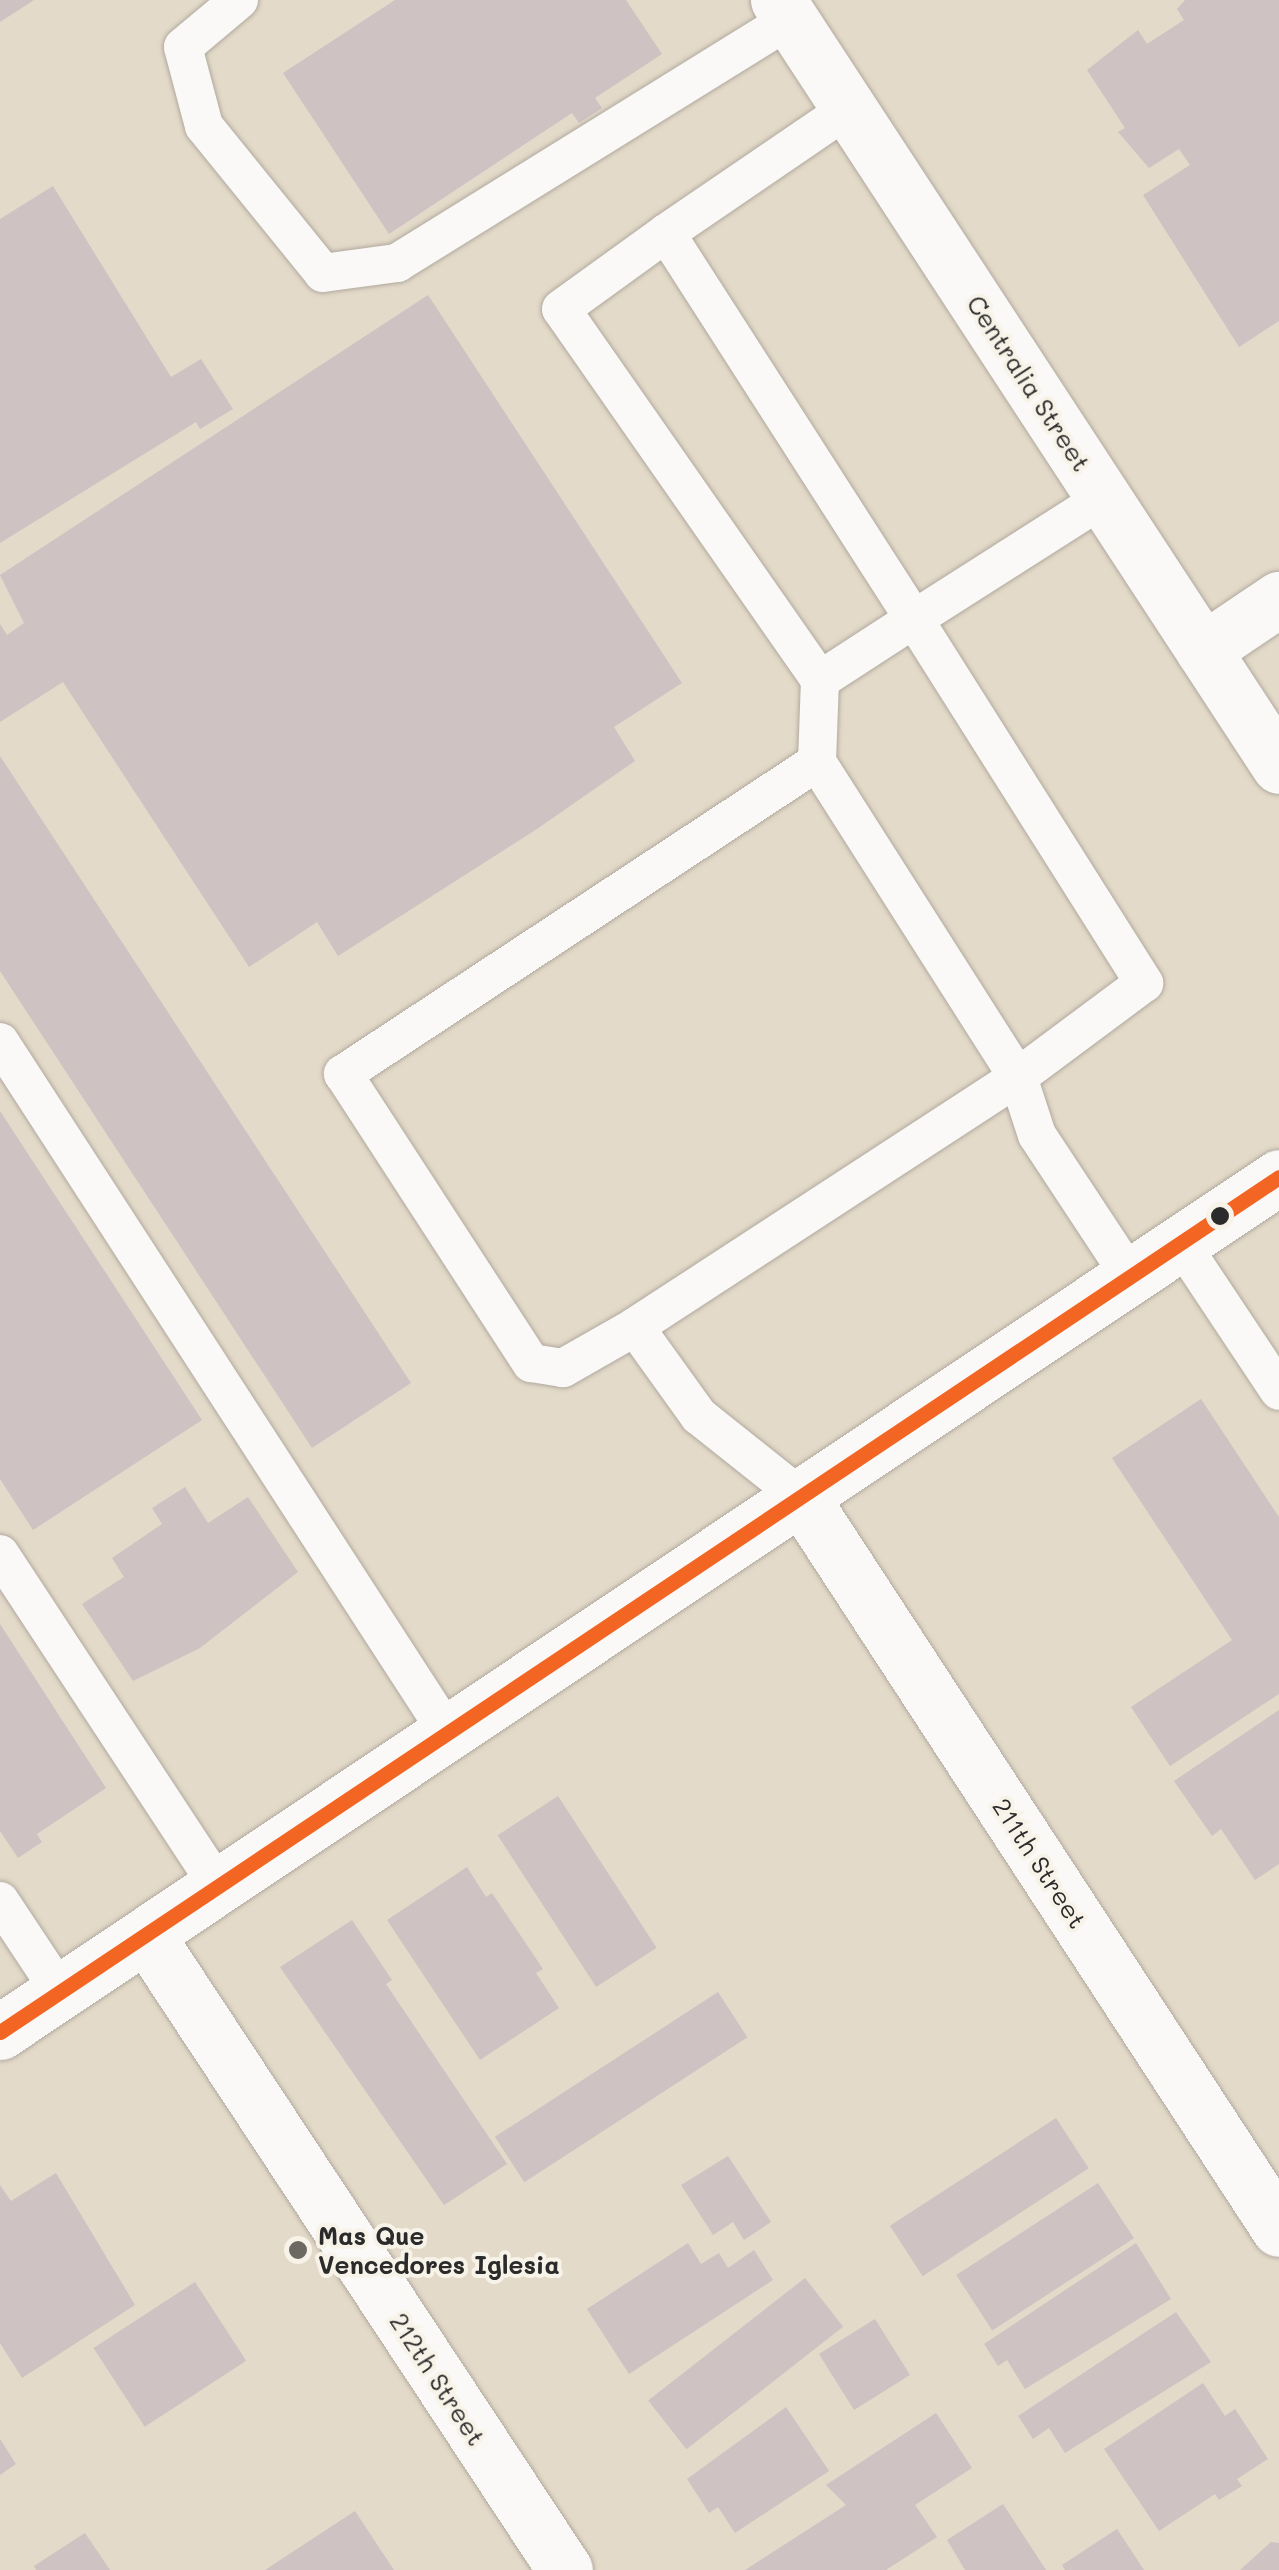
<!DOCTYPE html>
<style>
body{margin:0}
#map{position:relative;width:1279px;height:2570px;overflow:hidden;background:#e4dac9;font-family:Mali,sans-serif}
div>[style]{position:absolute}
.building>*{inset:0;background:#cec2c2;transform-origin:0 0}
.roads{filter:drop-shadow(0 0 2px #b0aa9f) drop-shadow(0 0 2px #b0aa9f)}
.lane>*{height:38px;margin:-19px;padding:0 19px;transform-origin:19px;border-radius:19px;background:#fbf9f7}
.street>*{height:55px;margin:-27.5px;padding:0 27.5px;transform-origin:27.5px;border-radius:27.5px;background:#fbf9f7}
.secondary>*{height:55px;margin:-27.5px;padding:0 27.5px;transform-origin:27.5px;border-radius:27.5px;background:#fbf9f7}
.bus-1>*{height:15px;margin:-7.5px;padding:0 7.5px;transform-origin:7.5px;border-radius:7.5px;background:#f26522}
.dots>*{width:28px;height:28px;translate:-50% -50%;box-sizing:border-box;border:5px solid #f7f3e8;border-radius:50%}
span{translate:-50% -50%;white-space:nowrap;text-align:center;line-height:1.15;-webkit-text-stroke:8px #f7f3e8;paint-order:stroke}
.street-label{font-size:25px;color:#2b2b2b}
.poi-label{font-size:25px;color:#2b2b2b;font-weight:700}
.left{translate:0 -50%;text-align:left}
</style>
<div id="map">
<div class="building">
<div style="clip-path:polygon(0 0,34px 0,0 22px)"></div>
<div style="clip-path:polygon(395px 0,626px 0,662px 54px,595px 98px,602px 108px,579px 123px,572px 113px,389px 234px,283px 73px)"></div>
<div style="clip-path:polygon(1185px 0,1279px 0,1279px 321px,1239px 347px,1143px 195px,1190px 165px,1179px 149px,1149px 168px,1118px 132px,1125px 128px,1087px 70px,1138px 30px,1147px 44px,1184px 20px,1177px 9px)"></div>
<div style="clip-path:polygon(53px 186px,171px 377px,201px 359px,233px 409px,200px 429px,196px 422px,0 543px,0 219px)"></div>
<div style="clip-path:polygon(428px 295px,682px 683px,614px 727px,635px 761px,534px 831px,338px 956px,317px 922px,249px 967px,63px 682px,0 722px,0 624px,7px 635px,24px 623px,0 575px)"></div>
<div style="clip-path:polygon(0 756px,411px 1383px,312px 1448px,0 971px)"></div>
<div style="clip-path:polygon(0 1111px,202px 1420px,33px 1530px,0 1479px)"></div>
<div style="clip-path:polygon(1201px 1399px,1279px 1517px,1279px 1694px,1170px 1766px,1131px 1707px,1232px 1640px,1112px 1458px)"></div>
<div style="clip-path:polygon(185px 1487px,208px 1523px,248px 1497px,298px 1572px,200px 1648px,133px 1681px,82px 1604px,124px 1577px,112px 1558px,162px 1524px,152px 1508px)"></div>
<div style="clip-path:polygon(0 1624px,106px 1788px,37px 1834px,42px 1842px,18px 1858px,0 1831px)"></div>
<div style="clip-path:polygon(1279px 1710px,1279px 1864px,1255px 1880px,1221px 1829px,1212px 1836px,1174px 1781px)"></div>
<div style="left:558px;top:1796px;width:181px;height:72px;rotate:57deg"></div>
<div style="clip-path:polygon(467px 1867px,486px 1897px,492px 1893px,543px 1969px,536px 1973px,559px 2008px,480px 2060px,387px 1920px)"></div>
<div style="clip-path:polygon(352px 1920px,392px 1980px,386px 1984px,507px 2164px,444px 2205px,280px 1967px)"></div>
<div style="left:718px;top:1992px;width:54px;height:266px;rotate:57deg"></div>
<div style="left:1056px;top:2118px;width:60px;height:198px;rotate:57deg"></div>
<div style="clip-path:polygon(728px 2156px,771px 2222px,744px 2240px,733px 2222px,713px 2235px,681px 2185px)"></div>
<div style="clip-path:polygon(56px 2173px,135px 2305px,22px 2378px,0 2343px,0 2185px,11px 2201px)"></div>
<div style="left:1098px;top:2183px;width:66px;height:169px;rotate:57deg"></div>
<div style="clip-path:polygon(688px 2243px,701px 2264px,719px 2253px,728px 2268px,754px 2250px,773px 2280px,629px 2374px,587px 2309px)"></div>
<div style="clip-path:polygon(1136px 2243px,1171px 2299px,1025px 2389px,1007px 2360px,998px 2366px,984px 2344px)"></div>
<div style="left:805px;top:2278px;width:62px;height:199px;rotate:52deg"></div>
<div style="left:195px;top:2282px;width:94px;height:121px;rotate:57deg"></div>
<div style="clip-path:polygon(1176px 2312px,1211px 2362px,1065px 2453px,1049px 2428px,1033px 2439px,1018px 2416px)"></div>
<div style="left:875px;top:2319px;width:66px;height:66px;rotate:58deg"></div>
<div style="clip-path:polygon(1203px 2383px,1225px 2416px,1235px 2409px,1268px 2459px,1237px 2479px,1242px 2486px,1219px 2500px,1215px 2494px,1159px 2531px,1104px 2449px)"></div>
<div style="clip-path:polygon(786px 2407px,829px 2471px,735px 2533px,718px 2507px,709px 2513px,687px 2479px)"></div>
<div style="clip-path:polygon(936px 2413px,972px 2468px,915px 2505px,937px 2537px,886px 2570px,745px 2570px,846px 2505px,826px 2485px)"></div>
<div style="clip-path:polygon(0 2439px,16px 2464px,0 2475px)"></div>
<div style="clip-path:polygon(1003px 2504px,1046px 2570px,965px 2570px,947px 2540px)"></div>
<div style="clip-path:polygon(355px 2511px,394px 2570px,265px 2570px)"></div>
<div style="clip-path:polygon(1117px 2529px,1144px 2570px,1065px 2570px,1062px 2565px)"></div>
<div style="clip-path:polygon(85px 2533px,110px 2570px,36px 2570px,34px 2566px)"></div>
<div style="clip-path:polygon(1271px 2542px,1279px 2543px,1279px 2570px,1240px 2570px)"></div>
</div>
<div class="roads">
<div class="lane">
<div style="left:239px;top:0;width:73px;rotate:140deg"></div>
<div style="left:183px;top:47px;width:82px;rotate:75.1deg"></div>
<div style="left:204px;top:126px;width:189px;rotate:51deg"></div>
<div style="left:323px;top:273px;width:75px;rotate:-7.7deg"></div>
<div style="left:397px;top:263px;width:463px;rotate:-31.8deg"></div>
<div style="left:666px;top:233px;width:222px;rotate:-34.3deg"></div>
<div style="left:820px;top:680px;width:452px;rotate:-124.9deg"></div>
<div style="left:561px;top:309px;width:130px;rotate:-35.9deg"></div>
<div style="left:666px;top:233px;width:459px;rotate:57.3deg"></div>
<div style="left:914px;top:619px;width:431px;rotate:57.7deg"></div>
<div style="left:1144px;top:983px;width:157px;rotate:143.3deg"></div>
<div style="left:1018px;top:1077px;width:457px;rotate:146.9deg"></div>
<div style="left:635px;top:1327px;width:83px;rotate:150.3deg"></div>
<div style="left:563px;top:1368px;width:32px;rotate:-171deg"></div>
<div style="left:531px;top:1363px;width:345px;rotate:-123deg"></div>
<div style="left:343px;top:1074px;width:567px;rotate:-33.35deg"></div>
<div style="left:817px;top:762px;width:82px;rotate:-87.9deg"></div>
<div style="left:820px;top:680px;width:112px;rotate:-33deg"></div>
<div style="left:914px;top:619px;width:225px;rotate:-32.5deg"></div>
<div style="left:817px;top:762px;width:374px;rotate:57.5deg"></div>
<div style="left:1018px;top:1077px;width:61px;rotate:71.9deg"></div>
<div style="left:1037px;top:1135px;width:173px;rotate:56.6deg"></div>
<div style="left:0;top:1042px;width:826px;rotate:57.06deg"></div>
<div style="left:1182px;top:1245px;width:175px;rotate:56.4deg"></div>
<div style="left:635px;top:1327px;width:110px;rotate:54.3deg"></div>
<div style="left:699px;top:1416px;width:130px;rotate:38.5deg"></div>
<div style="left:0;top:1554px;width:401px;rotate:56.7deg"></div>
<div style="left:0;top:1901px;width:110px;rotate:56.5deg"></div>
</div>
<div class="street">
<div style="left:1203px;top:650px;width:92px;rotate:-33.9deg"></div>
<div style="left:801px;top:1497px;width:874px;rotate:56.86deg"></div>
<div style="left:147px;top:1936px;width:759px;rotate:56.6deg"></div>
</div>
<div class="secondary">
<div style="left:778px;top:0;width:915px;rotate:56.81deg"></div>
<div style="left:0;top:2032px;width:1538px;rotate:-33.76deg"></div>
</div>
</div>
<div class="bus-1">
<div style="left:0;top:2032px;width:1538px;rotate:-33.76deg"></div>
</div>
<div class="dots">
<div style="left:1220px;top:1216px;background:#2b2b2b"></div>
<div style="left:298px;top:2250px;background:#6c6862"></div>
</div>
<div class="street-label">
<span style="left:1029px;top:383px;rotate:57deg">Centralia Street</span>
<span style="left:1040px;top:1863px;rotate:57deg">211th Street</span>
<span style="left:438px;top:2379px;rotate:57deg">212th Street</span>
</div>
<div class="poi-label">
<span class="left" style="left:318px;top:2250px">Mas Que<br>Vencedores Iglesia</span>
</div>
</div>
